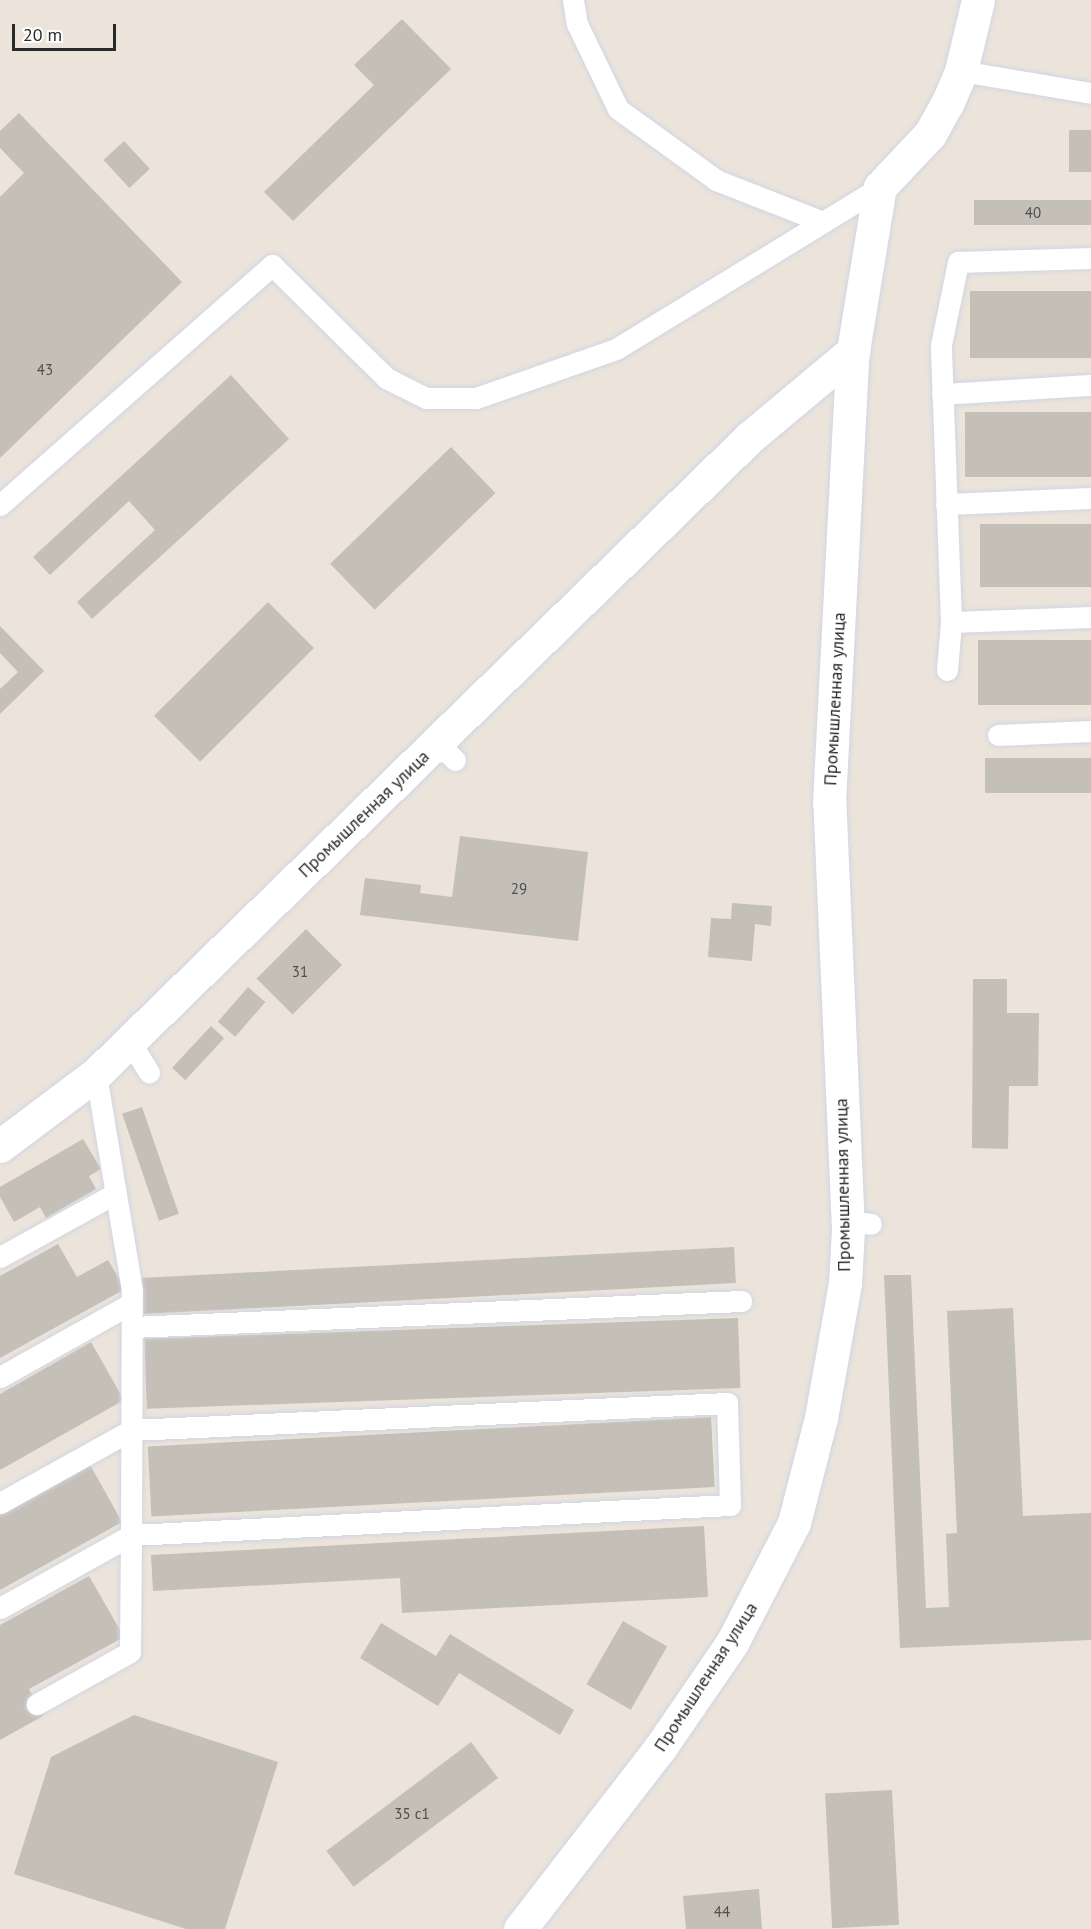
<!DOCTYPE html>
<meta charset="utf-8">
<style>
body{margin:0}
#map{position:relative;width:1091px;height:1929px;overflow:hidden;background:#ece4db;font-family:"PT Sans",sans-serif}
div>[style]{position:absolute}
.building>*{inset:0;background:#c4bfb7;transform-origin:0 0}
.roads{filter:drop-shadow(0 0 2px #d0d5e3) drop-shadow(0 0 2px #d0d5e3)}
.lane>*{height:21px;margin:-10.5px;padding:0 10.5px;transform-origin:10.5px;border-radius:10.5px;background:#fff}
.street>*{height:33px;margin:-16.5px;padding:0 16.5px;transform-origin:16.5px;border-radius:16.5px;background:#fff}
span{translate:-50% -50%;white-space:nowrap;text-align:center;line-height:1.15;-webkit-text-stroke:6px #fff;paint-order:stroke}
.number-label{font-size:15px;color:#504f4d}
.number-label span{-webkit-text-stroke-width:0}
.street-label{font-size:18px;color:#2a2a2a}
.scale{position:absolute;left:12px;top:24px;width:104px;height:27px;box-sizing:border-box;border:3px solid #2a2a2a;border-top:0;padding-left:8px;font-size:18px;line-height:21px;white-space:nowrap;color:#2a2a2a;-webkit-text-stroke:4px #fff;paint-order:stroke}
</style>
<div id="map">
<div class="building">
<div style="clip-path:polygon(402px 19px,451px 69px,293px 221px,264px 192px,374px 85px,354px 65px)"></div>
<div style="clip-path:polygon(19px 113px,182px 282px,0 458px,0 197px,24px 173px,0 148px,0 131px)"></div>
<div style="left:1069px;top:130px;width:22px;height:42px"></div>
<div style="left:124px;top:141px;width:38px;height:28px;rotate:47deg"></div>
<div style="left:974px;top:200px;width:117px;height:25px"></div>
<div style="left:1091px;top:291px;width:67px;height:121px;rotate:90deg"></div>
<div style="clip-path:polygon(231px 375px,289px 439px,92px 619px,77px 602px,155px 530px,129px 501px,50px 575px,33px 557px)"></div>
<div style="left:1091px;top:412px;width:65px;height:126px;rotate:90deg"></div>
<div style="left:451px;top:447px;width:64px;height:168px;rotate:46deg"></div>
<div style="left:1091px;top:524px;width:63px;height:111px;rotate:90deg"></div>
<div style="left:268px;top:602px;width:65px;height:161px;rotate:45deg"></div>
<div style="clip-path:polygon(0 626px,44px 671px,0 714px,0 689px,18px 672px,0 653px)"></div>
<div style="left:1091px;top:640px;width:65px;height:113px;rotate:90deg"></div>
<div style="left:1091px;top:758px;width:35px;height:106px;rotate:90deg"></div>
<div style="clip-path:polygon(460px 836px,588px 852px,578px 941px,360px 915px,365px 878px,421px 885px,420px 893px,452px 897px)"></div>
<div style="clip-path:polygon(732px 903px,772px 906px,771px 926px,755px 924px,752px 961px,708px 957px,711px 918px,731px 919px)"></div>
<div style="left:306px;top:929px;width:51px;height:70px;rotate:45deg"></div>
<div style="clip-path:polygon(973px 979px,1007px 979px,1007px 1013px,1039px 1013px,1038px 1086px,1009px 1086px,1008px 1149px,972px 1148px)"></div>
<div style="left:248px;top:987px;width:23px;height:46px;rotate:41deg"></div>
<div style="left:211px;top:1026px;width:18px;height:57px;rotate:43deg"></div>
<div style="left:142px;top:1107px;width:113px;height:21px;rotate:71deg"></div>
<div style="clip-path:polygon(83px 1139px,101px 1169px,89px 1176px,96px 1189px,46px 1218px,40px 1207px,14px 1222px,0 1197px,0 1187px)"></div>
<div style="clip-path:polygon(58px 1244px,77px 1277px,108px 1260px,125px 1289px,0 1358px,0 1276px)"></div>
<div style="left:734px;top:1247px;width:36px;height:594px;rotate:87deg"></div>
<div style="clip-path:polygon(884px 1275px,911px 1275px,926px 1608px,949px 1607px,946px 1534px,957px 1533px,947px 1311px,1013px 1308px,1023px 1516px,1091px 1513px,1091px 1640px,900px 1648px)"></div>
<div style="left:738px;top:1318px;width:70px;height:594px;rotate:88deg"></div>
<div style="clip-path:polygon(91px 1342px,124px 1400px,0 1470px,0 1394px)"></div>
<div style="left:711px;top:1417px;width:70px;height:564px;rotate:87deg"></div>
<div style="clip-path:polygon(89px 1463px,122px 1522px,0 1590px,0 1513px)"></div>
<div style="clip-path:polygon(704px 1526px,708px 1597px,402px 1613px,400px 1578px,153px 1591px,151px 1555px)"></div>
<div style="clip-path:polygon(89px 1576px,124px 1637px,29px 1689px,43px 1716px,0 1740px,0 1625px)"></div>
<div style="left:623px;top:1621px;width:51px;height:73px;rotate:30deg"></div>
<div style="clip-path:polygon(381px 1623px,436px 1656px,450px 1634px,574px 1710px,560px 1735px,459px 1673px,438px 1706px,360px 1658px)"></div>
<div style="clip-path:polygon(134px 1715px,278px 1762px,225px 1929px,186px 1929px,14px 1874px,51px 1757px)"></div>
<div style="left:471px;top:1742px;width:45px;height:181px;rotate:53deg"></div>
<div style="left:892px;top:1790px;width:135px;height:67px;rotate:87deg"></div>
<div style="clip-path:polygon(759px 1889px,762px 1929px,686px 1929px,683px 1896px)"></div>
</div>
<div class="roads">
<div class="lane">
<div style="left:573px;top:0;width:24px;rotate:81deg"></div>
<div style="left:577px;top:24px;width:94px;rotate:64.2deg"></div>
<div style="left:618px;top:109px;width:121px;rotate:35.9deg"></div>
<div style="left:716px;top:180px;width:115px;rotate:21.4deg"></div>
<div style="left:961px;top:71px;width:132px;rotate:9.6deg"></div>
<div style="left:942px;top:394px;width:149px;rotate:-3.5deg"></div>
<div style="left:946px;top:504px;width:145px;rotate:-2.4deg"></div>
<div style="left:0;top:505px;width:363px;rotate:-41.4deg"></div>
<div style="left:272px;top:265px;width:161px;rotate:44.7deg"></div>
<div style="left:386px;top:378px;width:45px;rotate:26.6deg"></div>
<div style="left:426px;top:398px;width:50px"></div>
<div style="left:476px;top:398px;width:148px;rotate:-19.3deg"></div>
<div style="left:616px;top:349px;width:310px;rotate:-31.5deg"></div>
<div style="left:951px;top:622px;width:140px;rotate:-2deg"></div>
<div style="left:947px;top:670px;width:48px;rotate:-85.2deg"></div>
<div style="left:951px;top:622px;width:277px;rotate:-92.1deg"></div>
<div style="left:941px;top:345px;width:85px;rotate:-78.4deg"></div>
<div style="left:958px;top:262px;width:133px;rotate:-1.7deg"></div>
<div style="left:998px;top:735px;width:93px;rotate:-2.5deg"></div>
<div style="left:438px;top:743px;width:24px;rotate:45deg"></div>
<div style="left:130px;top:1042px;width:36px;rotate:58deg"></div>
<div style="left:848px;top:1221px;width:23px;rotate:7deg"></div>
<div style="left:0;top:1257px;width:132px;rotate:-28.9deg"></div>
<div style="left:132px;top:1327px;width:610px;rotate:-2.44deg"></div>
<div style="left:0;top:1377px;width:151px;rotate:-29.3deg"></div>
<div style="left:0;top:1503px;width:150px;rotate:-29.1deg"></div>
<div style="left:131px;top:1430px;width:597px;rotate:-2.59deg"></div>
<div style="left:727px;top:1403px;width:102px;rotate:88.3deg"></div>
<div style="left:730px;top:1505px;width:600px;rotate:177.13deg"></div>
<div style="left:131px;top:1535px;width:117px;rotate:90.5deg"></div>
<div style="left:130px;top:1652px;width:107px;rotate:150.8deg"></div>
<div style="left:0;top:1608px;width:150px;rotate:-29.1deg"></div>
<div style="left:131px;top:1535px;width:245px;rotate:-89.8deg"></div>
<div style="left:132px;top:1290px;width:219px;rotate:-99.5deg"></div>
</div>
<div class="street">
<div style="left:0;top:1146px;width:120px;rotate:-36.9deg"></div>
<div style="left:96px;top:1074px;width:912px;rotate:-44.24deg"></div>
<div style="left:749px;top:438px;width:136px;rotate:-39.9deg"></div>
<div style="left:520px;top:1929px;width:229px;rotate:-52.3deg"></div>
<div style="left:660px;top:1748px;width:127px;rotate:-55.6deg"></div>
<div style="left:732px;top:1643px;width:135px;rotate:-62.7deg"></div>
<div style="left:794px;top:1523px;width:108px;rotate:-75.6deg"></div>
<div style="left:821px;top:1418px;width:137px;rotate:-79.9deg"></div>
<div style="left:845px;top:1283px;width:54px;rotate:-86.8deg"></div>
<div style="left:848px;top:1229px;width:427px;rotate:-92.5deg"></div>
<div style="left:829px;top:802px;width:452px;rotate:-87deg"></div>
<div style="left:853px;top:351px;width:166px;rotate:-80.7deg"></div>
<div style="left:880px;top:187px;width:73px;rotate:-46.7deg"></div>
<div style="left:930px;top:134px;width:37px;rotate:-61deg"></div>
<div style="left:948px;top:102px;width:34px;rotate:-67deg"></div>
<div style="left:961px;top:71px;width:73px;rotate:-76.5deg"></div>
</div>
</div>
<div class="number-label">
<span style="left:1033px;top:213px">40</span>
<span style="left:45px;top:370px">43</span>
<span style="left:519px;top:889px">29</span>
<span style="left:300px;top:972px">31</span>
<span style="left:412px;top:1814px">35 с1</span>
<span style="left:722px;top:1912px">44</span>
</div>
<div class="street-label">
<span style="left:835px;top:699px;rotate:-87deg">Промышленная улица</span>
<span style="left:364px;top:814px;rotate:-44deg">Промышленная улица</span>
<span style="left:843px;top:1185px;rotate:-91deg">Промышленная улица</span>
<span style="left:706px;top:1677px;rotate:-57deg">Промышленная улица</span>
</div>
<div class="scale">20 m</div>
</div>
